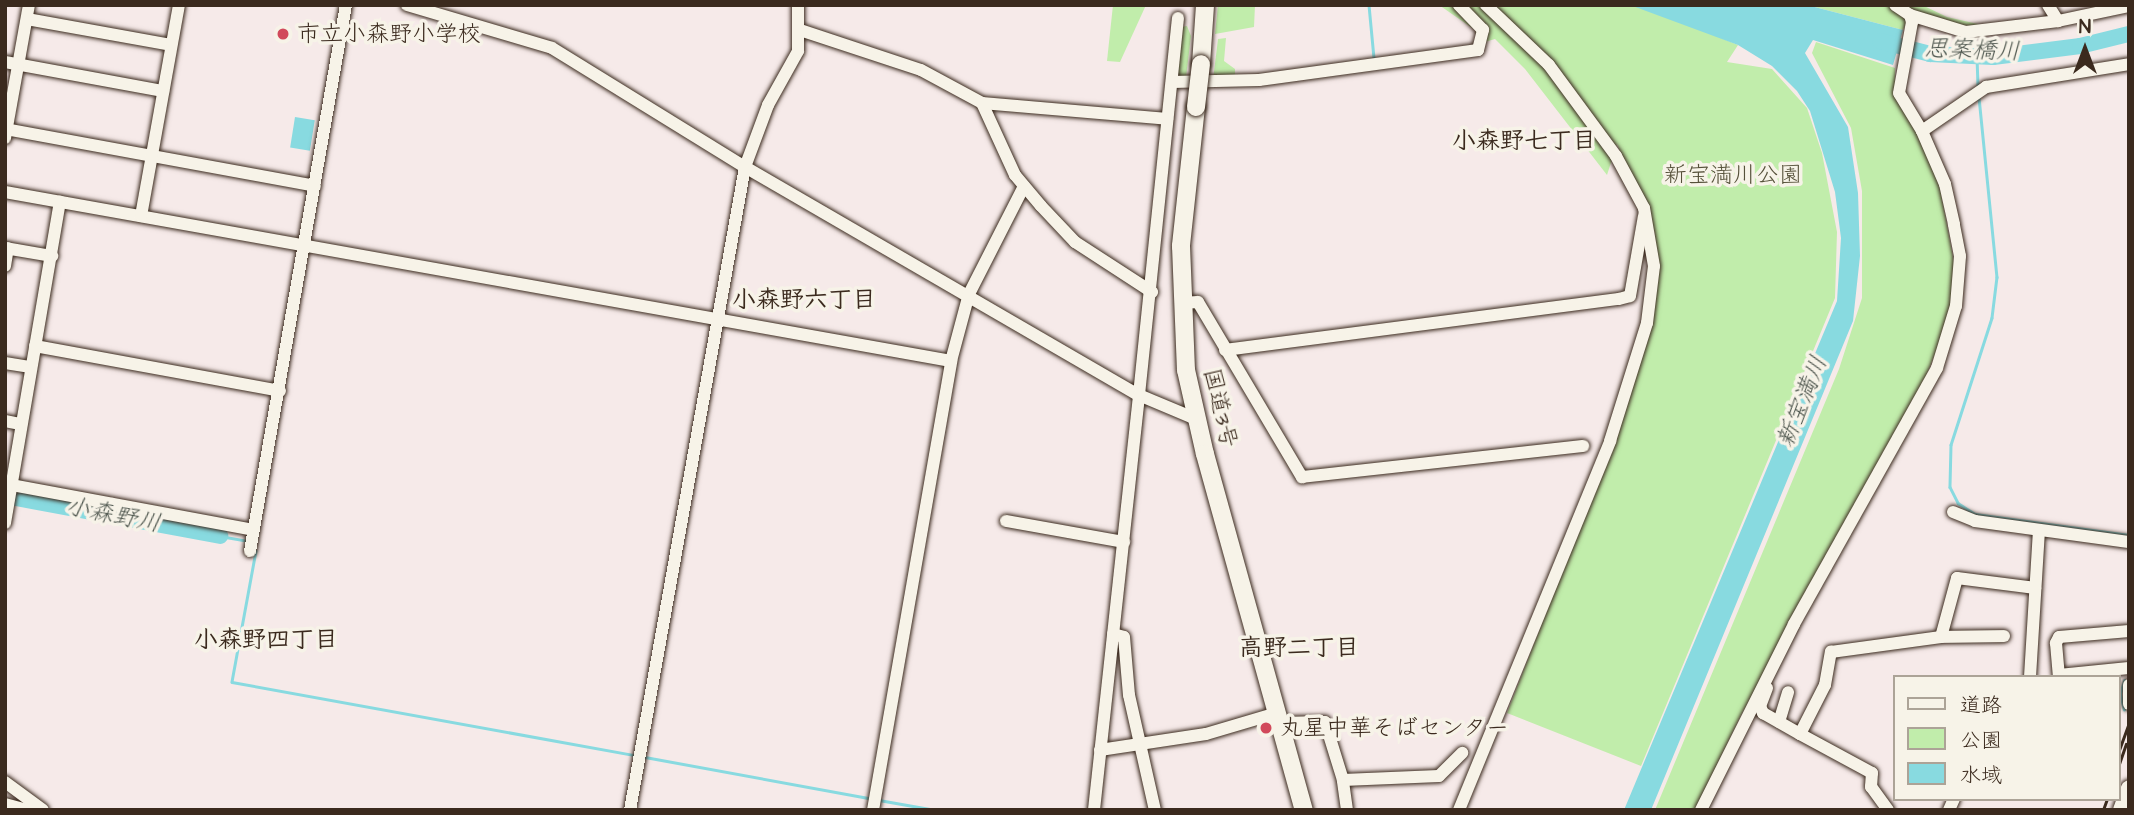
<!DOCTYPE html>
<meta charset="utf-8">
<style>
body{margin:0}
#map{position:relative;width:2134px;height:815px;overflow:hidden;background:#f6eae9;font-family:"Architects Daughter","Klee One",sans-serif}
div>[style]{position:absolute}
.green>*{inset:0;background:#c1edab}
.water>*{inset:0;background:#88dae0;transform-origin:0 0}
.stream>*{height:2.5px;margin:-1.25px;padding:0 1.25px;transform-origin:1.25px;border-radius:1.25px;background:#88dae0}
.river>*{height:16px;margin:-8px;padding:0 8px;transform-origin:8px;border-radius:8px;background:#88dae0}
.roads{filter:drop-shadow(0 0 2px #3b2a1e) drop-shadow(0 0 2px #3b2a1e)}
.minor>*{height:12px;margin:-6px;padding:0 6px;transform-origin:6px;border-radius:6px;background:#f7f3e8}
.major>*{height:16px;margin:-8px;padding:0 8px;transform-origin:8px;border-radius:8px;background:#f7f3e8}
.highway>*{height:18px;margin:-9px;padding:0 9px;transform-origin:9px;border-radius:9px;background:#f7f3e8}
.rail>*{height:2.5px;margin:-1.25px;padding:0 1.25px;transform-origin:1.25px;border-radius:1.25px;background:#3b2a1e}
.bridges{filter:drop-shadow(0 0 2px #3b2a1e) drop-shadow(0 0 2px #3b2a1e)}
.highway-bridge>*{height:18px;margin:-9px;padding:0 9px;transform-origin:9px;border-radius:9px;background:#f7f3e8}
.dots>*{width:19px;height:19px;translate:-50% -50%;box-sizing:border-box;border:4px solid #f7f3e8;border-radius:50%}
span{translate:-50% -50%;white-space:nowrap;text-align:center;line-height:1.15;-webkit-text-stroke:7px #f7f3e8;paint-order:stroke}
.poi-label{font-size:23px;color:#3b2a1e}
.left{translate:0 -50%;text-align:left}
.park-label{font-size:23px;color:#56513a}
.street-label{font-size:23px;color:#3b2a1e}
.water-label{font-size:24px;color:#4e564e;font-style:italic}
.neighbourhood-label{font-size:24px;color:#3b2a1e;font-weight:700}
.frame{position:absolute;inset:0;border:7px solid #3b2a1e;pointer-events:none}
.legend{position:absolute;left:1893px;top:675px;width:228px;height:126px;box-sizing:border-box;background:#f7f3e8;border:2px solid #aca397;margin:0;padding:9px 12px;list-style:none;font-size:21px;color:#3b2a1e}
.legend li{display:flex;align-items:center;gap:14px;height:35px}
.legend b{width:35px;border:2px solid #aca397}
.north{position:absolute;left:2050px;top:14px;width:70px;height:70px;-webkit-text-stroke:5px #f7f3e8;paint-order:stroke;rotate:0deg;font-size:19px;font-weight:700;line-height:28px;text-align:center;color:#3b2a1e}
.north::after{content:'';display:block;margin:auto;width:24px;height:32px;background:#3b2a1e;clip-path:polygon(50% 0,100% 100%,50% 72%,0 100%)}
</style>
<div id="map">
<div class="green">
<div style="clip-path:polygon(1113px 5px,1146px 5px,1120px 62px,1107px 61px)"></div>
<div style="clip-path:polygon(1218px 5px,1255px 5px,1254px 27px,1215px 34px)"></div>
<div style="clip-path:polygon(1439px 5px,1630px 5px,1655px 11px,1738px 45px,1727px 62px,1772px 69px,1807px 108px,1822px 153px,1837px 232px,1835px 298px,1641px 766px,1507px 713px,1562px 572px,1657px 274px,1655px 233px,1617px 144px,1607px 175px,1525px 69px,1495px 39px,1478px 44px,1475px 30px)"></div>
<div style="clip-path:polygon(1807px 5px,1922px 5px,1947px 17px,1991px 27px,1906px 23px,1903px 30px)"></div>
<div style="clip-path:polygon(1187px 26px,1191px 36px,1186px 77px,1175px 76px,1181px 27px)"></div>
<div style="clip-path:polygon(1226px 38px,1224px 61px,1235px 69px,1235px 77px,1213px 80px,1218px 39px)"></div>
<div style="clip-path:polygon(1816px 42px,1895px 68px,1895px 94px,1927px 150px,1939px 183px,1955px 268px,1952px 310px,1923px 384px,1741px 715px,1695px 810px,1655px 810px,1839px 369px,1862px 298px,1862px 191px,1851px 128px,1812px 53px)"></div>
</div>
<div class="water">
<div style="clip-path:polygon(1630px 5px,1807px 5px,1903px 30px,1893px 65px,1813px 40px,1805px 53px,1848px 127px,1858px 193px,1860px 256px,1853px 321px,1651px 810px,1624px 810px,1837px 301px,1841px 238px,1835px 192px,1810px 111px,1797px 91px,1772px 66px,1738px 45px)"></div>
<div style="left:295px;top:117px;width:20px;height:31px;rotate:9deg"></div>
</div>
<div class="stream">
<div style="left:1369px;top:5px;width:53px;rotate:84.6deg"></div>
<div style="left:1977px;top:57px;width:30px;rotate:88deg"></div>
<div style="left:1979px;top:97px;width:181px;rotate:84.3deg"></div>
<div style="left:1997px;top:277px;width:41px;rotate:97deg"></div>
<div style="left:1992px;top:318px;width:133px;rotate:107.9deg"></div>
<div style="left:1951px;top:445px;width:42px;rotate:91.4deg"></div>
<div style="left:1950px;top:487px;width:18px;rotate:63deg"></div>
<div style="left:1958px;top:503px;width:20px;rotate:33deg"></div>
<div style="left:1975px;top:514px;width:155px;rotate:7.8deg"></div>
<div style="left:220px;top:536px;width:29px;rotate:10deg"></div>
<div style="left:256px;top:551px;width:133px;rotate:100.4deg"></div>
<div style="left:232px;top:682px;width:410px;rotate:10.3deg"></div>
<div style="left:2124px;top:710px;width:16px;rotate:-104deg"></div>
<div style="left:2120px;top:694px;width:14px;rotate:-73deg"></div>
<div style="left:645px;top:757px;width:228px;rotate:10.4deg"></div>
<div style="left:879px;top:800px;width:57px;rotate:10.1deg"></div>
</div>
<div class="river">
<div style="left:1880px;top:41px;width:52px;rotate:14.6deg"></div>
<div style="left:1930px;top:54px;width:63px;rotate:2.7deg"></div>
<div style="left:1993px;top:57px;width:88px;rotate:-7.2deg"></div>
<div style="left:2080px;top:46px;width:50px;rotate:-13.8deg"></div>
<div style="left:5px;top:496px;width:219px;rotate:10.5deg"></div>
</div>
<div class="roads">
<div class="minor">
<div style="left:407px;top:5px;width:151px;rotate:16.5deg"></div>
<div style="left:552px;top:48px;width:227px;rotate:31.7deg"></div>
<div style="left:745px;top:167px;width:455px;rotate:30.1deg"></div>
<div style="left:1139px;top:395px;width:379px;rotate:-84.1deg"></div>
<div style="left:2048px;top:5px;width:19px;rotate:58deg"></div>
<div style="left:2058px;top:21px;width:73px;rotate:-11.9deg"></div>
<div style="left:1910px;top:15px;width:59px;rotate:16.9deg"></div>
<div style="left:1966px;top:32px;width:93px;rotate:-6.8deg"></div>
<div style="left:27px;top:19px;width:146px;rotate:10.2deg"></div>
<div style="left:800px;top:30px;width:127px;rotate:18.3deg"></div>
<div style="left:921px;top:70px;width:69px;rotate:28.4deg"></div>
<div style="left:982px;top:103px;width:186px;rotate:4.9deg"></div>
<div style="left:5px;top:62px;width:161px;rotate:10.4deg"></div>
<div style="left:1172px;top:82px;width:87px;rotate:-1.3deg"></div>
<div style="left:1259px;top:80px;width:221px;rotate:-7.8deg"></div>
<div style="left:1478px;top:50px;width:21px;rotate:-76deg"></div>
<div style="left:1483px;top:30px;width:35px;rotate:-134deg"></div>
<div style="left:982px;top:103px;width:79px;rotate:65.4deg"></div>
<div style="left:1015px;top:175px;width:40px;rotate:50deg"></div>
<div style="left:1041px;top:206px;width:50px;rotate:46.6deg"></div>
<div style="left:1075px;top:242px;width:92px;rotate:33deg"></div>
<div style="left:5px;top:129px;width:315px;rotate:10.4deg"></div>
<div style="left:1922px;top:131px;width:78px;rotate:-34.5deg"></div>
<div style="left:1986px;top:87px;width:145px;rotate:-9.1deg"></div>
<div style="left:5px;top:138px;width:135px;rotate:-79.8deg"></div>
<div style="left:5px;top:192px;width:961px;rotate:10.13deg"></div>
<div style="left:141px;top:216px;width:214px;rotate:-79.8deg"></div>
<div style="left:5px;top:248px;width:48px;rotate:9.7deg"></div>
<div style="left:5px;top:266px;width:18px;rotate:-81deg"></div>
<div style="left:1181px;top:303px;width:17px;rotate:-3deg"></div>
<div style="left:1198px;top:302px;width:204px;rotate:59.3deg"></div>
<div style="left:1302px;top:477px;width:283px;rotate:-6.3deg"></div>
<div style="left:35px;top:346px;width:249px;rotate:10.4deg"></div>
<div style="left:1225px;top:350px;width:397px;rotate:-7.4deg"></div>
<div style="left:1619px;top:299px;width:11px;rotate:-15deg"></div>
<div style="left:1630px;top:296px;width:81px;rotate:-80.1deg"></div>
<div style="left:5px;top:363px;width:26px;rotate:9deg"></div>
<div style="left:5px;top:421px;width:16px;rotate:11deg"></div>
<div style="left:6px;top:484px;width:251px;rotate:10.5deg"></div>
<div style="left:1953px;top:512px;width:24px;rotate:22deg"></div>
<div style="left:1975px;top:521px;width:155px;rotate:7.8deg"></div>
<div style="left:1006px;top:521px;width:120px;rotate:10.1deg"></div>
<div style="left:5px;top:523px;width:326px;rotate:-80.3deg"></div>
<div style="left:250px;top:551px;width:554px;rotate:-80.03deg"></div>
<div style="left:2129px;top:631px;width:70px;rotate:175.1deg"></div>
<div style="left:2059px;top:637px;width:7px;rotate:117deg"></div>
<div style="left:2056px;top:643px;width:32px;rotate:85deg"></div>
<div style="left:2059px;top:675px;width:70px;rotate:-5.7deg"></div>
<div style="left:1113px;top:634px;width:11px;rotate:15deg"></div>
<div style="left:1124px;top:637px;width:58px;rotate:85.1deg"></div>
<div style="left:1129px;top:695px;width:118px;rotate:77.3deg"></div>
<div style="left:1941px;top:637px;width:61px;rotate:-74.8deg"></div>
<div style="left:1957px;top:578px;width:79px;rotate:7.3deg"></div>
<div style="left:2030px;top:677px;width:147px;rotate:-86.5deg"></div>
<div style="left:2129px;top:685px;width:19px;rotate:90deg"></div>
<div style="left:1767px;top:688px;width:19px;rotate:111deg"></div>
<div style="left:1760px;top:706px;width:8px;rotate:67deg"></div>
<div style="left:1763px;top:713px;width:43px;rotate:29.6deg"></div>
<div style="left:1779px;top:722px;width:31px;rotate:-73deg"></div>
<div style="left:1280px;top:723px;width:45px;rotate:-1.3deg"></div>
<div style="left:1325px;top:722px;width:61px;rotate:72.8deg"></div>
<div style="left:1100px;top:750px;width:107px;rotate:-8.6deg"></div>
<div style="left:1206px;top:734px;width:74px;rotate:-16.5deg"></div>
<div style="left:5px;top:782px;width:47px;rotate:36.4deg"></div>
<div style="left:5px;top:804px;width:23px;rotate:15deg"></div>
<div style="left:630px;top:810px;width:653px;rotate:-79.86deg"></div>
<div style="left:745px;top:167px;width:66px;rotate:-69.6deg"></div>
<div style="left:768px;top:105px;width:62px;rotate:-60.9deg"></div>
<div style="left:798px;top:51px;width:46px;rotate:-90deg"></div>
<div style="left:873px;top:810px;width:456px;rotate:-80.1deg"></div>
<div style="left:951px;top:361px;width:69px;rotate:-75deg"></div>
<div style="left:969px;top:294px;width:121px;rotate:-63deg"></div>
<div style="left:1094px;top:810px;width:417px;rotate:-83.8deg"></div>
<div style="left:1139px;top:395px;width:62px;rotate:22.8deg"></div>
<div style="left:1347px;top:810px;width:30px;rotate:-98deg"></div>
<div style="left:1343px;top:780px;width:96px;rotate:-2.4deg"></div>
<div style="left:1439px;top:776px;width:33px;rotate:-45deg"></div>
<div style="left:1459px;top:810px;width:399px;rotate:-67.7deg"></div>
<div style="left:1610px;top:441px;width:124px;rotate:-72.6deg"></div>
<div style="left:1647px;top:323px;width:57px;rotate:-83deg"></div>
<div style="left:1654px;top:266px;width:59px;rotate:-99.8deg"></div>
<div style="left:1644px;top:208px;width:59px;rotate:-118.3deg"></div>
<div style="left:1616px;top:156px;width:113px;rotate:-126.4deg"></div>
<div style="left:1549px;top:65px;width:87px;rotate:-136.4deg"></div>
<div style="left:1701px;top:810px;width:208px;rotate:-63.4deg"></div>
<div style="left:1794px;top:624px;width:293px;rotate:-60.8deg"></div>
<div style="left:1937px;top:368px;width:65px;rotate:-73deg"></div>
<div style="left:1956px;top:306px;width:50px;rotate:-85.4deg"></div>
<div style="left:1960px;top:256px;width:33px;rotate:-101deg"></div>
<div style="left:1954px;top:224px;width:41px;rotate:-102.7deg"></div>
<div style="left:1945px;top:184px;width:58px;rotate:-113.5deg"></div>
<div style="left:1922px;top:131px;width:44px;rotate:-121.2deg"></div>
<div style="left:1899px;top:93px;width:72px;rotate:-79.6deg"></div>
<div style="left:1912px;top:22px;width:7px;rotate:-106deg"></div>
<div style="left:1910px;top:15px;width:18px;rotate:-146deg"></div>
<div style="left:1888px;top:810px;width:29px;rotate:-126deg"></div>
<div style="left:1871px;top:787px;width:14px;rotate:-86deg"></div>
<div style="left:1872px;top:773px;width:82px;rotate:-151.6deg"></div>
<div style="left:1800px;top:734px;width:55px;rotate:-63deg"></div>
<div style="left:1825px;top:685px;width:34px;rotate:-80deg"></div>
<div style="left:1831px;top:652px;width:111px;rotate:-7.8deg"></div>
<div style="left:1941px;top:637px;width:63px;rotate:-0.9deg"></div>
<div style="left:1949px;top:810px;width:12px;rotate:-66deg"></div>
</div>
<div class="major">
<div style="left:2121px;top:810px;width:23px;rotate:-70deg"></div>
</div>
<div class="highway">
<div style="left:1201px;top:64px;width:59px;rotate:-86.1deg"></div>
<div style="left:1196px;top:107px;width:140px;rotate:96.2deg"></div>
<div style="left:1181px;top:246px;width:124px;rotate:87.7deg"></div>
<div style="left:1186px;top:370px;width:86px;rotate:77.3deg"></div>
<div style="left:1205px;top:454px;width:370px;rotate:74.5deg"></div>
</div>
</div>
<div class="rail">
<div style="left:2118px;top:753px;width:32px;rotate:-70deg"></div>
<div style="left:2118px;top:767px;width:24px;rotate:-71deg"></div>
<div style="left:2103px;top:810px;width:12px;rotate:-70deg"></div>
</div>
<div class="bridges">
<div class="highway-bridge">
<div style="left:1196px;top:107px;width:43px;rotate:-83.4deg"></div>
</div>
</div>
<div class="dots">
<div style="left:283px;top:34px;background:#d1495b"></div>
<div style="left:1266px;top:728px;background:#d1495b"></div>
</div>
<div class="poi-label">
<span class="left" style="left:297px;top:34px">市立小森野小学校</span>
<span class="left" style="left:1280px;top:728px">丸星中華そばセンター</span>
</div>
<div class="park-label">
<span style="left:1733px;top:175px">新宝満川公園</span>
</div>
<div class="street-label">
<span style="left:1220px;top:408px;rotate:77deg">国道3号</span>
</div>
<div class="water-label">
<span style="left:1972px;top:51px;rotate:2deg">思案橋川</span>
<span style="left:1803px;top:402px;rotate:-68deg">新宝満川</span>
<span style="left:113px;top:516px;rotate:11deg">小森野川</span>
</div>
<div class="neighbourhood-label">
<span style="left:1524px;top:142px">小森野七丁目</span>
<span style="left:804px;top:301px">小森野六丁目</span>
<span style="left:266px;top:641px">小森野四丁目</span>
<span style="left:1299px;top:649px">高野二丁目</span>
</div>
<div class="frame"></div>
<ul class="legend">
<li><b style="height:9px;background:#f7f3e8"></b>道路</li>
<li><b style="height:19px;background:#c1edab"></b>公園</li>
<li><b style="height:19px;background:#88dae0"></b>水域</li>
</ul>
<div class="north">N</div>
</div>
